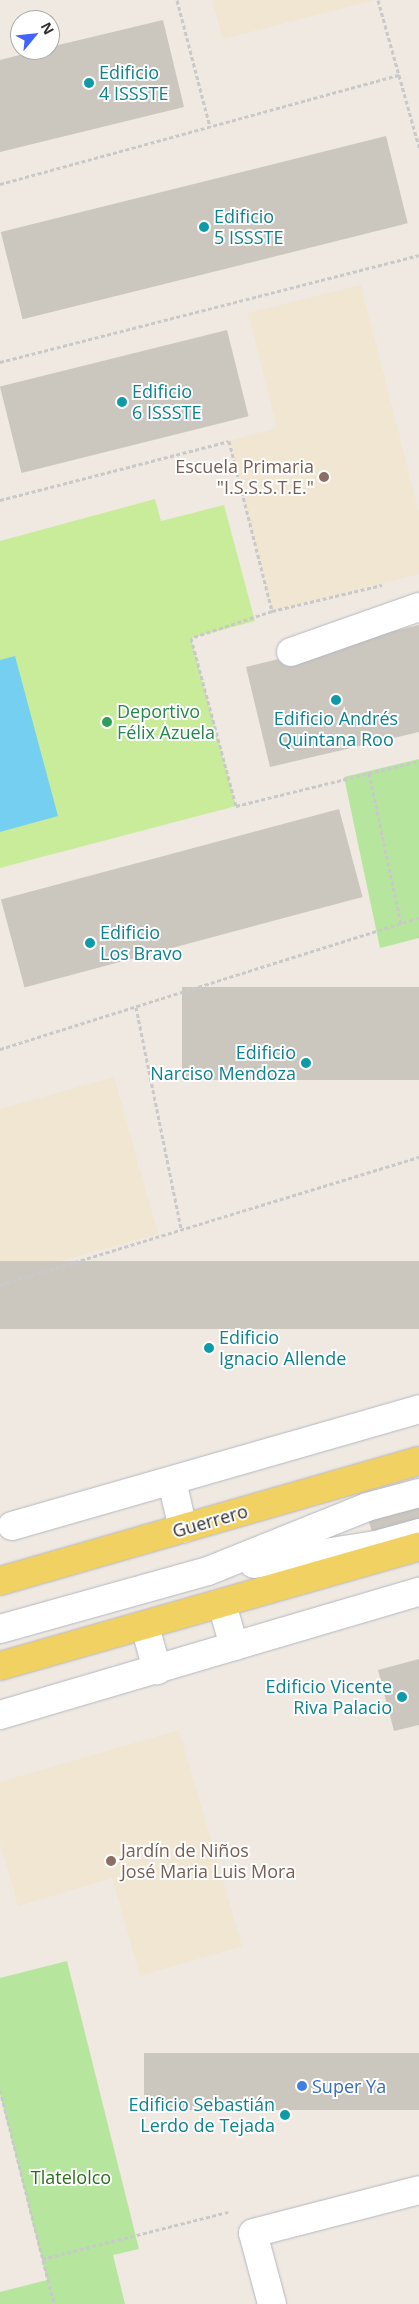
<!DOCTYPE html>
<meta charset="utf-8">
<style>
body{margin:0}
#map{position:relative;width:419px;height:2304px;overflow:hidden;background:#efe9e1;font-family:"Open Sans",sans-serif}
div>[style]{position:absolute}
.education>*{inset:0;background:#f0e6d1}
.green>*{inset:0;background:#b6e59e}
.pitch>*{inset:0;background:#c9ec9a}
.water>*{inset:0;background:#75cff0}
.building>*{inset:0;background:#cbc7bf;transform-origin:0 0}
.path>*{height:3px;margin-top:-1.5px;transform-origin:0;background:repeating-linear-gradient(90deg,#c9c9c9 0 4px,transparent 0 6.5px)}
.roads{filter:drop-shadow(0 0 1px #b4b7c1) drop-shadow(0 0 1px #b4b7c1)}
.minor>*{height:28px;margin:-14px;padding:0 14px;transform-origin:14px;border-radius:14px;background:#fff}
.major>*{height:28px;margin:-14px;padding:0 14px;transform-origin:14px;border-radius:14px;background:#f2d163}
.dots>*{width:14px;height:14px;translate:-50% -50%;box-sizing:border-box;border:2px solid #fff;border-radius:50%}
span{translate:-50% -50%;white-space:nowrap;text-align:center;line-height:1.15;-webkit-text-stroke:4px #fff;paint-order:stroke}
.culture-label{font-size:18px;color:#0d838f}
.left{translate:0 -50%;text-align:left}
.right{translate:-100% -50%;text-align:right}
.education-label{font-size:18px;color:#785e54}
.leisure-label{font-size:18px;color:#27864d}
.street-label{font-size:18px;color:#2e2e2e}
.shop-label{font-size:18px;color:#366cbe}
.park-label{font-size:18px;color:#2c6e1b}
.north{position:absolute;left:10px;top:10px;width:50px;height:50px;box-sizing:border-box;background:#fff;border:1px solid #ababab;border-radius:50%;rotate:62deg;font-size:14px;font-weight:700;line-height:20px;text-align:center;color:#2e2e2e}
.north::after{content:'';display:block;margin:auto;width:18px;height:22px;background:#4264fb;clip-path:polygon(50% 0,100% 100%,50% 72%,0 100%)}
</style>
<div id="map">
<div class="education">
<div style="clip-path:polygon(212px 0,374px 0,223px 39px)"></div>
<div style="clip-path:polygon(361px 285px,419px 513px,419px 574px,272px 611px,229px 441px,277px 428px,248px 313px)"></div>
<div style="clip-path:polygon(114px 1077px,158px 1234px,0 1278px,0 1109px)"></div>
<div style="clip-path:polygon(179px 1730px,242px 1946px,140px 1976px,112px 1878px,18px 1906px,0 1843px,0 1782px)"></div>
</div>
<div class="green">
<div style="clip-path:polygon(419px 759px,419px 938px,380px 948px,344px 777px)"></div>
<div style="clip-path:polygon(67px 1961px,139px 2249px,113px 2255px,125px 2304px,0 2304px,0 2292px,47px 2280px,0 2094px,0 1978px)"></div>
</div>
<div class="pitch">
<div style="clip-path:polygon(155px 499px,161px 521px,224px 505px,255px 621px,191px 638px,236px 806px,0 868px,0 541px)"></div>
</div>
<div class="water">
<div style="clip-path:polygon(15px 656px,58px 816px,0 832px,0 660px)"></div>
</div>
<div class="building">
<div style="clip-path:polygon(163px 20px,184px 107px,0 152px,0 60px,39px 50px,50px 50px,50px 47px)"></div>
<div style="left:386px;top:136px;width:90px;height:397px;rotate:76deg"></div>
<div style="left:227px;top:330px;width:89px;height:234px;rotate:76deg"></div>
<div style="clip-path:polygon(419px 625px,419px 732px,270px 767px,246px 667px)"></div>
<div style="left:339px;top:809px;width:91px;height:350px;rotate:75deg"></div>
<div style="left:419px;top:987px;width:93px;height:237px;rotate:90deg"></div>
<div style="left:419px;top:1261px;width:68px;height:432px;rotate:90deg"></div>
<div style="clip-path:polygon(419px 1494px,419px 1533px,373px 1535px,368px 1519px)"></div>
<div style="clip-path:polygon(419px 1659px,419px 1725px,394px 1731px,378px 1670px)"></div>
<div style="left:419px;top:2053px;width:57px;height:275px;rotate:90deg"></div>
</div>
<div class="path">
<div style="left:177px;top:0;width:131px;rotate:75.4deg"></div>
<div style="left:378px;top:0;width:153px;rotate:74.4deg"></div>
<div style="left:0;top:184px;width:414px;rotate:-15.3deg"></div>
<div style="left:0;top:362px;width:432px;rotate:-14.3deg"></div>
<div style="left:0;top:500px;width:236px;rotate:-14.4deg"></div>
<div style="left:229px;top:441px;width:175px;rotate:75.8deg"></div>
<div style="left:272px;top:611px;width:113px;rotate:-13.3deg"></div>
<div style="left:272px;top:611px;width:85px;rotate:161.6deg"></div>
<div style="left:191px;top:638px;width:174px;rotate:75deg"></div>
<div style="left:236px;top:806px;width:188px;rotate:-13.8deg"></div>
<div style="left:369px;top:773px;width:154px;rotate:78deg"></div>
<div style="left:136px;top:1007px;width:227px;rotate:78.5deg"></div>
<div style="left:0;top:1049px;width:439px;rotate:-17.4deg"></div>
<div style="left:0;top:1285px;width:438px;rotate:-17deg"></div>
<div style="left:0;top:2090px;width:221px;rotate:75.8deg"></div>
<div style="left:42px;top:2259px;width:192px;rotate:-14.2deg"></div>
</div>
<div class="roads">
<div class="minor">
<div style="left:291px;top:652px;width:136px;rotate:-19.4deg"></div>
<div style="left:172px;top:1481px;width:49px;rotate:77.1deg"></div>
<div style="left:12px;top:1526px;width:423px;rotate:-16deg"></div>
<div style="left:254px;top:1564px;width:123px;rotate:-8.9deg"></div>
<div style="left:376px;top:1545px;width:45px;rotate:-15.6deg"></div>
<div style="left:222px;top:1604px;width:44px;rotate:74.1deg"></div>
<div style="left:145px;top:1626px;width:46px;rotate:74.7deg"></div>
<div style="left:0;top:1629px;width:216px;rotate:-15.6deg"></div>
<div style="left:208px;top:1571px;width:171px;rotate:-21.9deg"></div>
<div style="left:367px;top:1507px;width:54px;rotate:-15.1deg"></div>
<div style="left:0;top:1715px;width:437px;rotate:-16.4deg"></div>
<div style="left:272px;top:2304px;width:73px;rotate:-105deg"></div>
<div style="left:253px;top:2233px;width:171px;rotate:-14.5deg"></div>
</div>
<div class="major">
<div style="left:0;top:1581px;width:436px;rotate:-16deg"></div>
<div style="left:0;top:1666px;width:436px;rotate:-15.9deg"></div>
</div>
</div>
<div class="dots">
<div style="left:89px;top:83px;background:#0f9aa8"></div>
<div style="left:204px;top:227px;background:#0f9aa8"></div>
<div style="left:122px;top:402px;background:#0f9aa8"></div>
<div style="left:324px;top:477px;background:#8d6e63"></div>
<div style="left:336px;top:700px;background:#0f9aa8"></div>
<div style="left:107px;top:722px;background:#2e9e5b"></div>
<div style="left:90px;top:943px;background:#0f9aa8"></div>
<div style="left:306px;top:1063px;background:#0f9aa8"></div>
<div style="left:209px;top:1348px;background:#0f9aa8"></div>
<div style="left:402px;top:1697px;background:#0f9aa8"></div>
<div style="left:111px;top:1861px;background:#8d6e63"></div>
<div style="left:302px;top:2086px;background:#3f7fe0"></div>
<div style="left:285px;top:2115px;background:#0f9aa8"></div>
</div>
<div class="culture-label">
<span class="left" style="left:99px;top:83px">Edificio<br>4 ISSSTE</span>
<span class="left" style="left:214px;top:227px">Edificio<br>5 ISSSTE</span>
<span class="left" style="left:132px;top:402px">Edificio<br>6 ISSSTE</span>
<span style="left:336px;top:729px">Edificio Andrés<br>Quintana Roo</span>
<span class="left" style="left:100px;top:943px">Edificio<br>Los Bravo</span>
<span class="right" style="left:296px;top:1063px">Edificio<br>Narciso Mendoza</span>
<span class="left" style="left:219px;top:1348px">Edificio<br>Ignacio Allende</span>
<span class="right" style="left:392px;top:1697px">Edificio Vicente<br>Riva Palacio</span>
<span class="right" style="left:275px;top:2115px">Edificio Sebastián<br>Lerdo de Tejada</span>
</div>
<div class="education-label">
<span class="right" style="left:314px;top:477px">Escuela Primaria<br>"I.S.S.S.T.E."</span>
<span class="left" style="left:121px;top:1861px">Jardín de Niños<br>José Maria Luis Mora</span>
</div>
<div class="leisure-label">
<span class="left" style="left:117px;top:722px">Deportivo<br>Félix Azuela</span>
</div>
<div class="street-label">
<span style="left:210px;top:1521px;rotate:-16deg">Guerrero</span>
</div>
<div class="shop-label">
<span class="left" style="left:312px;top:2086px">Super Ya</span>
</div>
<div class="park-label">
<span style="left:71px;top:2177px">Tlatelolco</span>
</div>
<div class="north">N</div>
</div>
